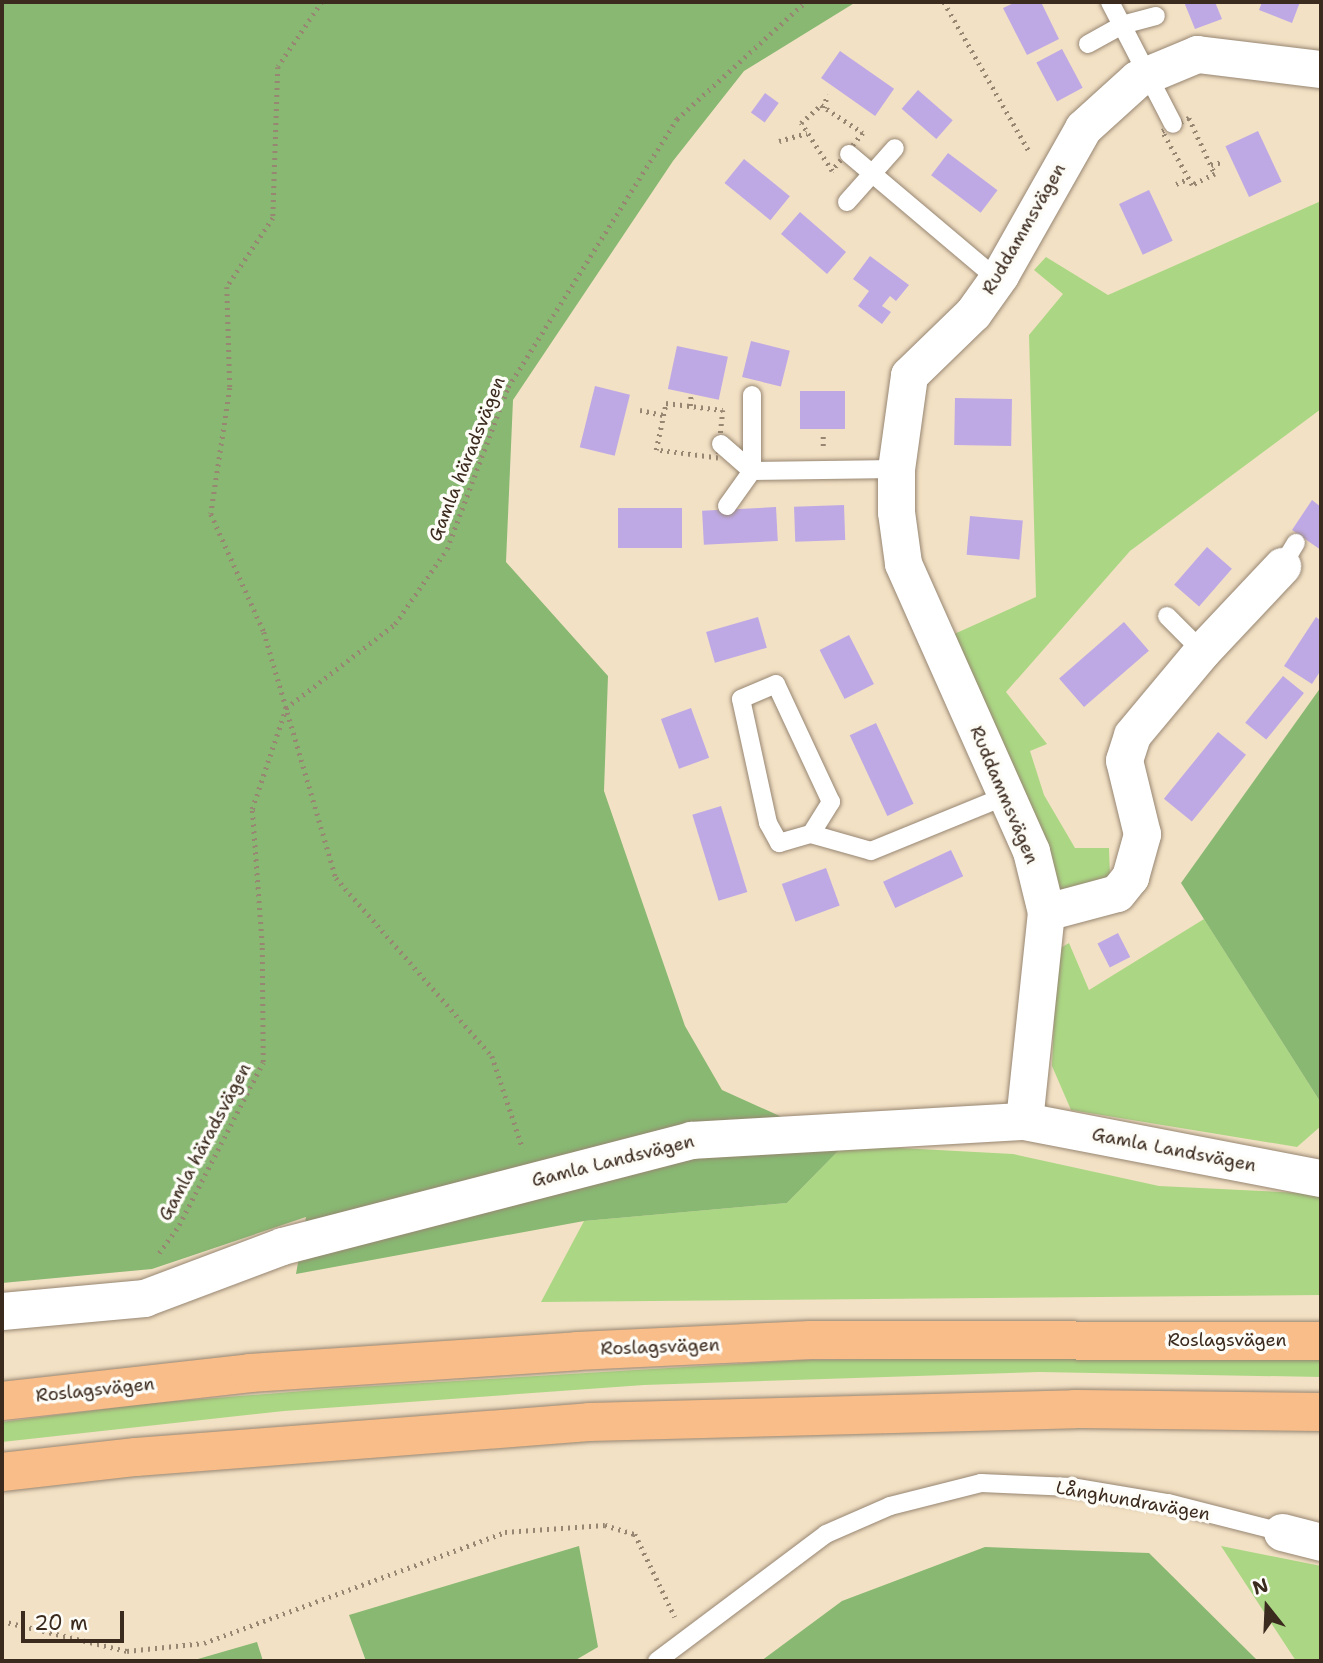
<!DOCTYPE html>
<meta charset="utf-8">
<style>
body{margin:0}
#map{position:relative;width:1323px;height:1663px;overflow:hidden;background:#f3e1c5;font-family:"Shantell Sans",sans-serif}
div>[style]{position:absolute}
.green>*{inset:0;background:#abd784}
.forest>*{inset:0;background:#88b872}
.building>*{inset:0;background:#bea9e5;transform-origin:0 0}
.path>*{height:4.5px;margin-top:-2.25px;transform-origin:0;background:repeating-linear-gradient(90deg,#978672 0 2px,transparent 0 7px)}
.roads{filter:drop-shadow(0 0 2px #978672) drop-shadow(0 0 2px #978672)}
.service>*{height:18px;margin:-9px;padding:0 9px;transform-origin:9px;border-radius:9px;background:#fff}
.minor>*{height:37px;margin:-18.5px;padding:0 18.5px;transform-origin:18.5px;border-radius:18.5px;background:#fff}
.primary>*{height:38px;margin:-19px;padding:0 19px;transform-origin:19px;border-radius:19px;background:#f8bd89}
span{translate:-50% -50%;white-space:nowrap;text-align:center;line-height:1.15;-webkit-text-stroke:7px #fdfcf7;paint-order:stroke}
.street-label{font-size:18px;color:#3b2a1e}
.frame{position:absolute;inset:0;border:4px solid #3b2a1e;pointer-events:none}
.north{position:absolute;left:1232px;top:1572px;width:70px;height:70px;-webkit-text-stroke:5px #fdfcf7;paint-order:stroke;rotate:342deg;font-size:19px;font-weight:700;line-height:28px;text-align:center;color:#3b2a1e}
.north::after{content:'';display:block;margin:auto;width:24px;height:32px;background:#3b2a1e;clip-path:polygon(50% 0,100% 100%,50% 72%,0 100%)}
.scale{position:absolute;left:21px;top:1611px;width:103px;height:32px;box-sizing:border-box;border:4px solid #3b2a1e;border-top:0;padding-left:9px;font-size:21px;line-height:24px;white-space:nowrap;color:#3b2a1e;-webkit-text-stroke:5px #fdfcf7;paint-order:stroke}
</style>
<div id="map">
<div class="green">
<div style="clip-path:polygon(1321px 201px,1321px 409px,1130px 551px,1006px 692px,1047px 744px,1030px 751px,1044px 795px,1075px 848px,1109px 848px,1110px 876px,1055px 900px,952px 635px,1036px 597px,1029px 335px,1063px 294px,1034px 270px,1046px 257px,1108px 295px)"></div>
<div style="clip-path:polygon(1204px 919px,1321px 1103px,1321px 1126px,1297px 1147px,1071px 1110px,1052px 1066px,1057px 950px,1069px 943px,1089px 990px)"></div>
<div style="clip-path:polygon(844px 1145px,1013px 1154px,1159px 1186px,1321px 1194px,1321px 1295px,541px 1302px,584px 1221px,787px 1203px)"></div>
<div style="clip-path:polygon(1128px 1357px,1321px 1360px,1321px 1377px,1039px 1372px,644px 1385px,284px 1411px,2px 1442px,2px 1422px,152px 1403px,341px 1388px,802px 1360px)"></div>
<div style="clip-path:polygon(1221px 1546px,1321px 1566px,1321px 1661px,1296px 1661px)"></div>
</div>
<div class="forest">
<div style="clip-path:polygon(2px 2px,856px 2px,744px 71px,673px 161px,513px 400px,506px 562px,608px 676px,604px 791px,685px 1026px,722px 1090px,844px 1145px,787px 1203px,584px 1221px,296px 1274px,306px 1217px,152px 1269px,2px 1283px)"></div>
<div style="clip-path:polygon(1321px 687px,1321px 1103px,1181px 883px)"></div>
<div style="clip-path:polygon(579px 1546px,598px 1647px,574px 1661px,366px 1661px,349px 1615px)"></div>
<div style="clip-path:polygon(985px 1547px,1149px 1553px,1258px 1661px,761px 1661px,842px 1601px)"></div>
<div style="clip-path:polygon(257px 1642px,263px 1661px,191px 1661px)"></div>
</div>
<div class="building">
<div style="clip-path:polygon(1016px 2px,1041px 2px,1059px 39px,1027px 55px,1003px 8px)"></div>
<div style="clip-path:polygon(1184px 2px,1215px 2px,1222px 19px,1195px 29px)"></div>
<div style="clip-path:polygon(1262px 2px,1300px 2px,1292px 23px,1259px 10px)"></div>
<div style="left:1062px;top:49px;width:44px;height:29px;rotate:62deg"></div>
<div style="left:840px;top:51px;width:66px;height:33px;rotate:35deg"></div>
<div style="left:918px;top:90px;width:46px;height:25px;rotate:41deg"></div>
<div style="left:765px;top:93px;width:17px;height:24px;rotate:36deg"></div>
<div style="left:1258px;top:131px;width:56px;height:36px;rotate:65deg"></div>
<div style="left:948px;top:153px;width:62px;height:28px;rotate:37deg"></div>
<div style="left:744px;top:159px;width:59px;height:31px;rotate:39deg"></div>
<div style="left:1149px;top:190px;width:56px;height:33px;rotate:65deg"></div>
<div style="left:800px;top:212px;width:61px;height:29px;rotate:41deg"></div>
<div style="clip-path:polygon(870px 256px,909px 285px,896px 301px,890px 296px,882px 306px,891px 312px,882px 324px,858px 306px,869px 291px,853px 279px)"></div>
<div style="left:751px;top:341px;width:40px;height:37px;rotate:14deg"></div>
<div style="left:677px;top:346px;width:52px;height:44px;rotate:12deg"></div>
<div style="left:595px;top:386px;width:36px;height:63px;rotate:14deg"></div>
<div style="left:800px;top:391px;width:45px;height:38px"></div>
<div style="left:955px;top:398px;width:57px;height:47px;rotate:1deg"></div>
<div style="clip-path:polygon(1312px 500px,1321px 507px,1321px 550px,1292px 530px)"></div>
<div style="left:844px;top:505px;width:35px;height:50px;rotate:88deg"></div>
<div style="left:776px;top:507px;width:34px;height:74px;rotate:87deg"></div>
<div style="left:618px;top:508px;width:64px;height:40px"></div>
<div style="left:970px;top:516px;width:53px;height:39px;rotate:5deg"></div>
<div style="left:1207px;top:547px;width:33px;height:50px;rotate:41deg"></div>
<div style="left:758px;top:617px;width:32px;height:54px;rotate:74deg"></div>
<div style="clip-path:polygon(1316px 617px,1321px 621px,1321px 670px,1312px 684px,1284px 666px)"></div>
<div style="left:1124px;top:622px;width:38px;height:86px;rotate:49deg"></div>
<div style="left:849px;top:635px;width:55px;height:33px;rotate:63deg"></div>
<div style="left:1283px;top:676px;width:27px;height:60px;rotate:39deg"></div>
<div style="left:691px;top:708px;width:53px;height:32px;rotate:70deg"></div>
<div style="left:876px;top:723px;width:89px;height:29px;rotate:65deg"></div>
<div style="left:1218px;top:732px;width:36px;height:86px;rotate:39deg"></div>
<div style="left:721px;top:806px;width:90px;height:30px;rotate:73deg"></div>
<div style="left:951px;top:850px;width:29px;height:75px;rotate:65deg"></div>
<div style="left:826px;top:868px;width:40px;height:47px;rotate:70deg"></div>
<div style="left:1118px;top:933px;width:27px;height:23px;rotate:63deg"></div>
</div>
<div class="path">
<div style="left:322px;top:2px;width:78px;rotate:124.1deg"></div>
<div style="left:278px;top:67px;width:151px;rotate:91.9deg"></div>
<div style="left:273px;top:218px;width:83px;rotate:123.7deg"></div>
<div style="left:227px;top:287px;width:101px;rotate:88.3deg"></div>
<div style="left:230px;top:388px;width:127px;rotate:98.6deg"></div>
<div style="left:211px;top:514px;width:129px;rotate:65.8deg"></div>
<div style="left:264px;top:632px;width:256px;rotate:73.7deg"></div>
<div style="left:336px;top:878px;width:237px;rotate:48.8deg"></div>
<div style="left:492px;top:1056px;width:95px;rotate:71.6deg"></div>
<div style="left:944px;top:2px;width:174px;rotate:60.3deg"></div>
<div style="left:821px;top:105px;width:50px;rotate:33.7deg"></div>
<div style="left:863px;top:133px;width:49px;rotate:129.2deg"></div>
<div style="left:832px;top:171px;width:57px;rotate:-122.9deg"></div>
<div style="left:801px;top:123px;width:27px;rotate:-42deg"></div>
<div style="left:824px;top:108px;width:14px;rotate:-78deg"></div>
<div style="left:1189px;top:118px;width:62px;rotate:65.1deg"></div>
<div style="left:1215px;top:174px;width:25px;rotate:154deg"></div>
<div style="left:1192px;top:185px;width:62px;rotate:-119.1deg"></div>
<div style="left:1162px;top:131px;width:30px;rotate:-26deg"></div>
<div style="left:779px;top:141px;width:29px;rotate:-16deg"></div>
<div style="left:1211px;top:165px;width:11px;rotate:-15deg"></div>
<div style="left:1176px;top:184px;width:13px;rotate:-23deg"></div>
<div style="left:666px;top:403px;width:57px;rotate:7deg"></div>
<div style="left:723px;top:410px;width:48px;rotate:95.9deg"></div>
<div style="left:718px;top:458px;width:63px;rotate:-172.6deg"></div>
<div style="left:656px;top:450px;width:48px;rotate:-78deg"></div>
<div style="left:690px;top:406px;width:12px;rotate:-85deg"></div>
<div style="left:640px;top:410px;width:25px;rotate:12deg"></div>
<div style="left:823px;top:446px;width:11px;rotate:-90deg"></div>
<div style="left:159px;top:1253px;width:34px;rotate:-54deg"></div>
<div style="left:179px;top:1225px;width:183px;rotate:-62.7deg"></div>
<div style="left:263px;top:1062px;width:117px;rotate:-90.5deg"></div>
<div style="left:262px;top:945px;width:136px;rotate:-94.2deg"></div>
<div style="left:252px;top:809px;width:107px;rotate:-71.4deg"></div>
<div style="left:286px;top:708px;width:138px;rotate:-37.6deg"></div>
<div style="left:395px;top:624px;width:91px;rotate:-55.3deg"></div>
<div style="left:447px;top:549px;width:173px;rotate:-69.4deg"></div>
<div style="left:508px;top:387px;width:317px;rotate:-57.8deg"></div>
<div style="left:677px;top:119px;width:173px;rotate:-42.4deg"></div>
<div style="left:2px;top:1621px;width:129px;rotate:13.5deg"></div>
<div style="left:127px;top:1651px;width:77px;rotate:-5.9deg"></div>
<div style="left:204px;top:1643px;width:321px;rotate:-20.2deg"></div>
<div style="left:505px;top:1532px;width:100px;rotate:-4deg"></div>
<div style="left:605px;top:1525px;width:31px;rotate:17deg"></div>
<div style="left:635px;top:1534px;width:92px;rotate:64.3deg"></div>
</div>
<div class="roads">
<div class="service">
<div style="left:1110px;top:2px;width:137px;rotate:62.7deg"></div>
<div style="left:1088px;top:44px;width:39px;rotate:-29deg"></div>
<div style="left:1122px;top:25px;width:35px;rotate:-15deg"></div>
<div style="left:849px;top:154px;width:194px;rotate:40.2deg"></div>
<div style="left:847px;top:202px;width:72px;rotate:-48.4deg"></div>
<div style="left:721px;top:444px;width:41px;rotate:41.1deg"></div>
<div style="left:752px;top:471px;width:144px;rotate:-0.8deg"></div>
<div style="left:727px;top:506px;width:43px;rotate:-54.5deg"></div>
<div style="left:752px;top:471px;width:76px;rotate:-90deg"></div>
<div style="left:1282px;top:566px;width:27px;rotate:-59deg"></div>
<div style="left:1167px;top:616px;width:49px;rotate:45deg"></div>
<div style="left:811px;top:834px;width:38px;rotate:-58deg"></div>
<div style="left:831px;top:802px;width:130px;rotate:-115deg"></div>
<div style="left:776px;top:684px;width:38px;rotate:157deg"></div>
<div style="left:741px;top:699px;width:127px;rotate:77.7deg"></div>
<div style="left:768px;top:823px;width:23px;rotate:61deg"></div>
<div style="left:779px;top:843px;width:33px;rotate:-16deg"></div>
<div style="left:811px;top:834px;width:62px;rotate:15.8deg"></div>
<div style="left:871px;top:851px;width:146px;rotate:-22.2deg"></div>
<div style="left:657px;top:1661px;width:211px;rotate:-36.9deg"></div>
<div style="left:826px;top:1534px;width:70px;rotate:-23.6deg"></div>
<div style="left:890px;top:1506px;width:94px;rotate:-14.2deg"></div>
<div style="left:981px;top:1483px;width:90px;rotate:2.5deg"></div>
<div style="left:1071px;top:1487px;width:98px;rotate:9.4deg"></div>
<div style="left:1168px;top:1503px;width:118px;rotate:14.3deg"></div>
</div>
<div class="minor">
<div style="left:1046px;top:912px;width:73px;rotate:-15deg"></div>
<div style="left:1117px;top:893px;width:21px;rotate:-51deg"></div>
<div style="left:1130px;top:877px;width:45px;rotate:-74.4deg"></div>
<div style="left:1142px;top:834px;width:76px;rotate:-103.7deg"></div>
<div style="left:1124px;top:760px;width:26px;rotate:-72deg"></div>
<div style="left:1132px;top:735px;width:109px;rotate:-50.2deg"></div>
<div style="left:1202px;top:651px;width:117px;rotate:-46.7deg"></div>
<div style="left:1024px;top:1121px;width:210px;rotate:-84deg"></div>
<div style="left:1046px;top:912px;width:63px;rotate:-103.8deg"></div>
<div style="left:1031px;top:851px;width:315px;rotate:-114deg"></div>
<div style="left:903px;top:563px;width:51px;rotate:-97.8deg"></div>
<div style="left:896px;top:512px;width:43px;rotate:-90deg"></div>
<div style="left:896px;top:469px;width:95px;rotate:-82.1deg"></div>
<div style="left:909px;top:375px;width:89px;rotate:-44.1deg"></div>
<div style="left:973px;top:313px;width:47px;rotate:-54.6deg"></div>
<div style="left:1000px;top:275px;width:169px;rotate:-60.5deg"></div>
<div style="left:1083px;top:128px;width:73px;rotate:-42.2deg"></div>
<div style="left:1137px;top:79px;width:65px;rotate:-22.6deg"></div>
<div style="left:1197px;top:54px;width:125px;rotate:6.9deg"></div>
<div style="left:2px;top:1311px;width:143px;rotate:-5.2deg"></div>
<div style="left:144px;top:1298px;width:147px;rotate:-20.6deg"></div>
<div style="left:282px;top:1246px;width:423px;rotate:-14.5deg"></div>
<div style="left:691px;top:1140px;width:334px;rotate:-3.3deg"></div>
<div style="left:1024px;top:1121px;width:302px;rotate:10.9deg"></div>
<div style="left:1282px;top:1532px;width:40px;rotate:14.4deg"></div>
</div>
<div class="primary">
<div style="left:2px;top:1401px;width:250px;rotate:-6.4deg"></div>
<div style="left:250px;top:1373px;width:328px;rotate:-3.8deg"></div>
<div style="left:577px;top:1351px;width:234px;rotate:-2.7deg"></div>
<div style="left:811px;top:1340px;width:510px;rotate:0.11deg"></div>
<div style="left:2px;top:1472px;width:135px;rotate:-6.4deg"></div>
<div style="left:136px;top:1457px;width:454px;rotate:-4.4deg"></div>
<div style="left:589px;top:1422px;width:486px;rotate:-1.5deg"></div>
<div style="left:1075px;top:1409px;width:246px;rotate:0.7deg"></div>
</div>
</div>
<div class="street-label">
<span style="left:1024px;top:229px;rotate:-60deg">Ruddammsvägen</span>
<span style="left:467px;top:459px;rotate:-68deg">Gamla häradsvägen</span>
<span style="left:1004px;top:795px;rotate:67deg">Ruddammsvägen</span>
<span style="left:205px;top:1142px;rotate:-62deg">Gamla häradsvägen</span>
<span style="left:1174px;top:1150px;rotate:11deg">Gamla Landsvägen</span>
<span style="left:613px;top:1161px;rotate:-14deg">Gamla Landsvägen</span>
<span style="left:1227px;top:1340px">Roslagsvägen</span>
<span style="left:660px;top:1347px;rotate:-2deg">Roslagsvägen</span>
<span style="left:95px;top:1390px;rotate:-6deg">Roslagsvägen</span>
<span style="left:1133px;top:1501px;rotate:10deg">Långhundravägen</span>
</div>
<div class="frame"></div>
<div class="north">N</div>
<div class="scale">20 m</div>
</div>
